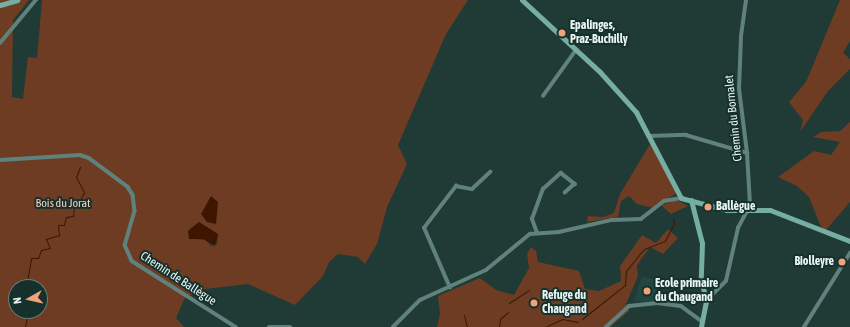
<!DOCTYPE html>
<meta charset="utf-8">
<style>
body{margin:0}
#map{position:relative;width:850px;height:327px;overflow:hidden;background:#203a36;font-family:"Asap Condensed",sans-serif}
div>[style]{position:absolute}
.built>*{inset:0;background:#224640}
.green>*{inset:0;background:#6d3c23}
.water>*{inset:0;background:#3e1600}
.stream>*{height:1px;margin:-0.5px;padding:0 0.5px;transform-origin:0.5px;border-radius:0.5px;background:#3e1600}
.street>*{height:3.5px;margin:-1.75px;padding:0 1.75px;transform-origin:1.75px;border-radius:1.75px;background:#60827c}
.secondary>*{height:5px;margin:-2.5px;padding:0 2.5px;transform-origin:2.5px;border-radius:2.5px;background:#76aea4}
.dots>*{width:11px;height:11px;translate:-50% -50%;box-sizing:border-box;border:2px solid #16302c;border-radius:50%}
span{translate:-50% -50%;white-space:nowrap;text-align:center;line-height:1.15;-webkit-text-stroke:4px #16302c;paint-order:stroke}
.poi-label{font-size:12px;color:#e7f6f3;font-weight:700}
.left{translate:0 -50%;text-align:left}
.right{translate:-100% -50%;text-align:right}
.street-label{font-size:12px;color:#e7f6f3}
.park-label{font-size:12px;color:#f4cfbe}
.north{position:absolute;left:8px;top:279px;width:40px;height:40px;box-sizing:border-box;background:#16302c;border:1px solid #6a7f7c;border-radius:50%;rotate:262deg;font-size:11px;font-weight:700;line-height:16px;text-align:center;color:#e7f6f3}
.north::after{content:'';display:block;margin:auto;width:14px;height:18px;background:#f1a27b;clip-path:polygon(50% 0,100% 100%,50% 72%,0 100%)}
</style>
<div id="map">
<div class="built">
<div style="clip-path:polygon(642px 276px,659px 281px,653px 302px,634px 301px)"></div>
</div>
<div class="green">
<div style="clip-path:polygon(evenodd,0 0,29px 0,13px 20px,12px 97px,23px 99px,28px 57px,37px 58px,42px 0,468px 0,446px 34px,398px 145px,407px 164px,387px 207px,377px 244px,365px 264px,358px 257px,338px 254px,329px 262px,323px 276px,295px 305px,248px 284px,205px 289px,186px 297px,183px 302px,176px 318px,184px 327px,0 327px,0 0,199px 222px,218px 235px,217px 244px,211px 246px,206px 240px,194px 239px,190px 229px,199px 222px,0 0,16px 287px,40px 287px,40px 311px,16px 311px,16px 287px)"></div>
<div style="clip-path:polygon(840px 0,850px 0,850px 41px,843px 53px,850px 59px,850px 69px,828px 91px,800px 132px,803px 120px,789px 102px,806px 82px)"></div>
<div style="clip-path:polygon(850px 122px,850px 202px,826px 230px,821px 227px,809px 197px,797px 186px,778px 177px,814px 151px,831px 155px,840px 142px,813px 137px,821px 132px,840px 131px)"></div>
<div style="clip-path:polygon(650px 144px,677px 192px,675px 194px,653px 208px,637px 204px,629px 196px,621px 201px,618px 217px,587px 222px,588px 216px,603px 217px,614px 213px,620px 194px)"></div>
<div style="clip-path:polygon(677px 200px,688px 206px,671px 214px,661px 205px)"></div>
<div style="clip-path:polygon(668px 229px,678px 238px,663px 254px,650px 247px,637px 265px,638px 276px,626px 304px,629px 311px,610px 327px,437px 327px,440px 314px,438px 296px,480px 278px,496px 290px,514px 295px,529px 268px,527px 254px,531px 247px,536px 251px,538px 262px,579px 271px,585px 289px,599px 291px,621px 281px,620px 266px,642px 235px,656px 243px)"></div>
</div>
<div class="water">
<div style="clip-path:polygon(211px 196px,218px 202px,216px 224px,207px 222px,201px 214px)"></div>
<div style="clip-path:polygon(199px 222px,218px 234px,215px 246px,203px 239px,189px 239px,188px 231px)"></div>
</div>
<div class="stream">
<div style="left:26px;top:287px;width:29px;rotate:-80deg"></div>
<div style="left:31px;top:258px;width:7px"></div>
<div style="left:38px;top:258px;width:9px;rotate:-69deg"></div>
<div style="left:41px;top:250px;width:9px;rotate:-13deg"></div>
<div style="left:50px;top:248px;width:10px;rotate:-114deg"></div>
<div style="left:46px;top:239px;width:14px;rotate:-17deg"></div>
<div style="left:59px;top:235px;width:10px;rotate:-96deg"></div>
<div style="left:58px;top:225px;width:6px"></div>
<div style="left:64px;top:225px;width:8px;rotate:-76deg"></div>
<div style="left:66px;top:217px;width:7px;rotate:-8deg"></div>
<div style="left:73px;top:216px;width:11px;rotate:-85deg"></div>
<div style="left:74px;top:205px;width:4px;rotate:-14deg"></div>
<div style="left:78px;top:204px;width:13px;rotate:-63deg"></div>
<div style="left:84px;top:192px;width:17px;rotate:-118deg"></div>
<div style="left:76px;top:177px;width:11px;rotate:-68deg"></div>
<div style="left:509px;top:303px;width:24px;rotate:-33deg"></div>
<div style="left:464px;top:315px;width:12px;rotate:76deg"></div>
<div style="left:582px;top:319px;width:55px;rotate:-38.3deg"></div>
<div style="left:625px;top:285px;width:14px;rotate:-86deg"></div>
<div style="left:626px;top:271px;width:28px;rotate:-51deg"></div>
<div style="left:644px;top:249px;width:22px;rotate:-21deg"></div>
<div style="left:665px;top:241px;width:20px;rotate:-63deg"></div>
<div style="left:674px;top:223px;width:5px;rotate:-101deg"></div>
<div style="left:25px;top:327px;width:16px;rotate:-79deg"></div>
<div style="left:499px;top:327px;width:8px;rotate:-83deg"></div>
<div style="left:500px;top:319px;width:11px;rotate:-41deg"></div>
<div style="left:545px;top:327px;width:19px;rotate:-25deg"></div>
<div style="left:562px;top:319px;width:16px;rotate:11deg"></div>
</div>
<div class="street">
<div style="left:0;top:43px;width:56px;rotate:-50.1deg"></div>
<div style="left:543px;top:96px;width:57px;rotate:-54.3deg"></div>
<div style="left:649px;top:136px;width:37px;rotate:-2deg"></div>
<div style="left:686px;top:135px;width:64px;rotate:16.4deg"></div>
<div style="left:0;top:160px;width:80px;rotate:-3.6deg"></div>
<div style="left:80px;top:155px;width:9px;rotate:18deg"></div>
<div style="left:89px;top:158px;width:49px;rotate:36.6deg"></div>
<div style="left:128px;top:187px;width:9px;rotate:58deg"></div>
<div style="left:133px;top:195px;width:16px;rotate:83deg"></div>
<div style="left:135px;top:211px;width:35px;rotate:106deg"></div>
<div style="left:125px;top:245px;width:17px;rotate:66deg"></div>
<div style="left:132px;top:261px;width:123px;rotate:32.4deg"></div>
<div style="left:537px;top:233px;width:15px;rotate:-110deg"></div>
<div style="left:532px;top:219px;width:32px;rotate:-70deg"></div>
<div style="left:543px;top:189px;width:24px;rotate:-42deg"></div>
<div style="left:561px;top:173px;width:18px;rotate:38deg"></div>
<div style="left:575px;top:184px;width:13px;rotate:138deg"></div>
<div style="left:450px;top:288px;width:65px;rotate:-113.4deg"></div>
<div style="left:424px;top:228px;width:53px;rotate:-52.7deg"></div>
<div style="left:456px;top:186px;width:16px;rotate:11deg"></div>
<div style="left:472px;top:189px;width:25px;rotate:-43deg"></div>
<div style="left:706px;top:301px;width:28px;rotate:-45deg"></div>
<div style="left:726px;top:281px;width:54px;rotate:-77.2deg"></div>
<div style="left:738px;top:228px;width:26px;rotate:-62deg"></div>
<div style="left:750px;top:205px;width:52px;rotate:-93.3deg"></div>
<div style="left:747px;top:153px;width:64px;rotate:-97.1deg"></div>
<div style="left:739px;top:89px;width:53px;rotate:-87.8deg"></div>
<div style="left:741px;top:36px;width:36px;rotate:-82deg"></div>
<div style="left:269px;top:327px;width:21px"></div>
<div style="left:393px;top:327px;width:38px;rotate:-45deg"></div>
<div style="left:420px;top:300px;width:72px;rotate:-24.4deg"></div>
<div style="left:486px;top:270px;width:57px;rotate:-39.3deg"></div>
<div style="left:530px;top:234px;width:29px;rotate:-4deg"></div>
<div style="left:559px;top:232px;width:54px;rotate:-12.8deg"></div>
<div style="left:612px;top:220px;width:29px;rotate:-2deg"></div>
<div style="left:641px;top:219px;width:29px;rotate:-38deg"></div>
<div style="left:664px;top:201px;width:17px;rotate:-10deg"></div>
<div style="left:606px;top:327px;width:31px;rotate:-42deg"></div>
<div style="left:629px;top:306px;width:28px;rotate:-6deg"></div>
<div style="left:657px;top:303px;width:24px;rotate:7deg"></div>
<div style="left:681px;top:306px;width:26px;rotate:36deg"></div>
<div style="left:804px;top:327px;width:87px;rotate:-58.1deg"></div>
</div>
<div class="secondary">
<div style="left:522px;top:0;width:106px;rotate:42.7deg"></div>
<div style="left:600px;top:72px;width:54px;rotate:48deg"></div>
<div style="left:636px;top:112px;width:97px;rotate:62.4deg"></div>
<div style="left:681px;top:198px;width:48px;rotate:14.6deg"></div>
<div style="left:727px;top:210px;width:43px"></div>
<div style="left:770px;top:210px;width:86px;rotate:21.2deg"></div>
<div style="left:0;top:5px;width:18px;rotate:-16deg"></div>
<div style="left:691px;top:200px;width:44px;rotate:75.7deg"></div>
<div style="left:702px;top:243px;width:36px;rotate:92deg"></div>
<div style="left:701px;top:279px;width:23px;rotate:77deg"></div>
<div style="left:706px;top:301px;width:26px;rotate:101deg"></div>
</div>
<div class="dots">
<div style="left:562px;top:33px;background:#f1a27b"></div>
<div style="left:708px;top:207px;background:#f1a27b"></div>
<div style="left:842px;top:262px;background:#f1a27b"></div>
<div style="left:647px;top:291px;background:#f1a27b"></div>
<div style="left:534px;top:303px;background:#f1a27b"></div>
</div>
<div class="poi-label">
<span class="left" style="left:570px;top:33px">Epalinges,<br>Praz-Buchilly</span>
<span class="left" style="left:716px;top:207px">Ballègue</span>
<span class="right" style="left:834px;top:262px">Biolleyre</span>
<span class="left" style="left:655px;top:291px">Ecole primaire<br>du Chaugand</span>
<span class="left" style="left:542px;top:303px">Refuge du<br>Chaugand</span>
</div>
<div class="street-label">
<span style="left:734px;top:118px;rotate:-96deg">Chemin du Bornalet</span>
<span style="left:178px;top:279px;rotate:33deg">Chemin de Ballègue</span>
</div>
<div class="park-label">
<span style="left:63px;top:204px">Bois du Jorat</span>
</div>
<div class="north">N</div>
</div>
